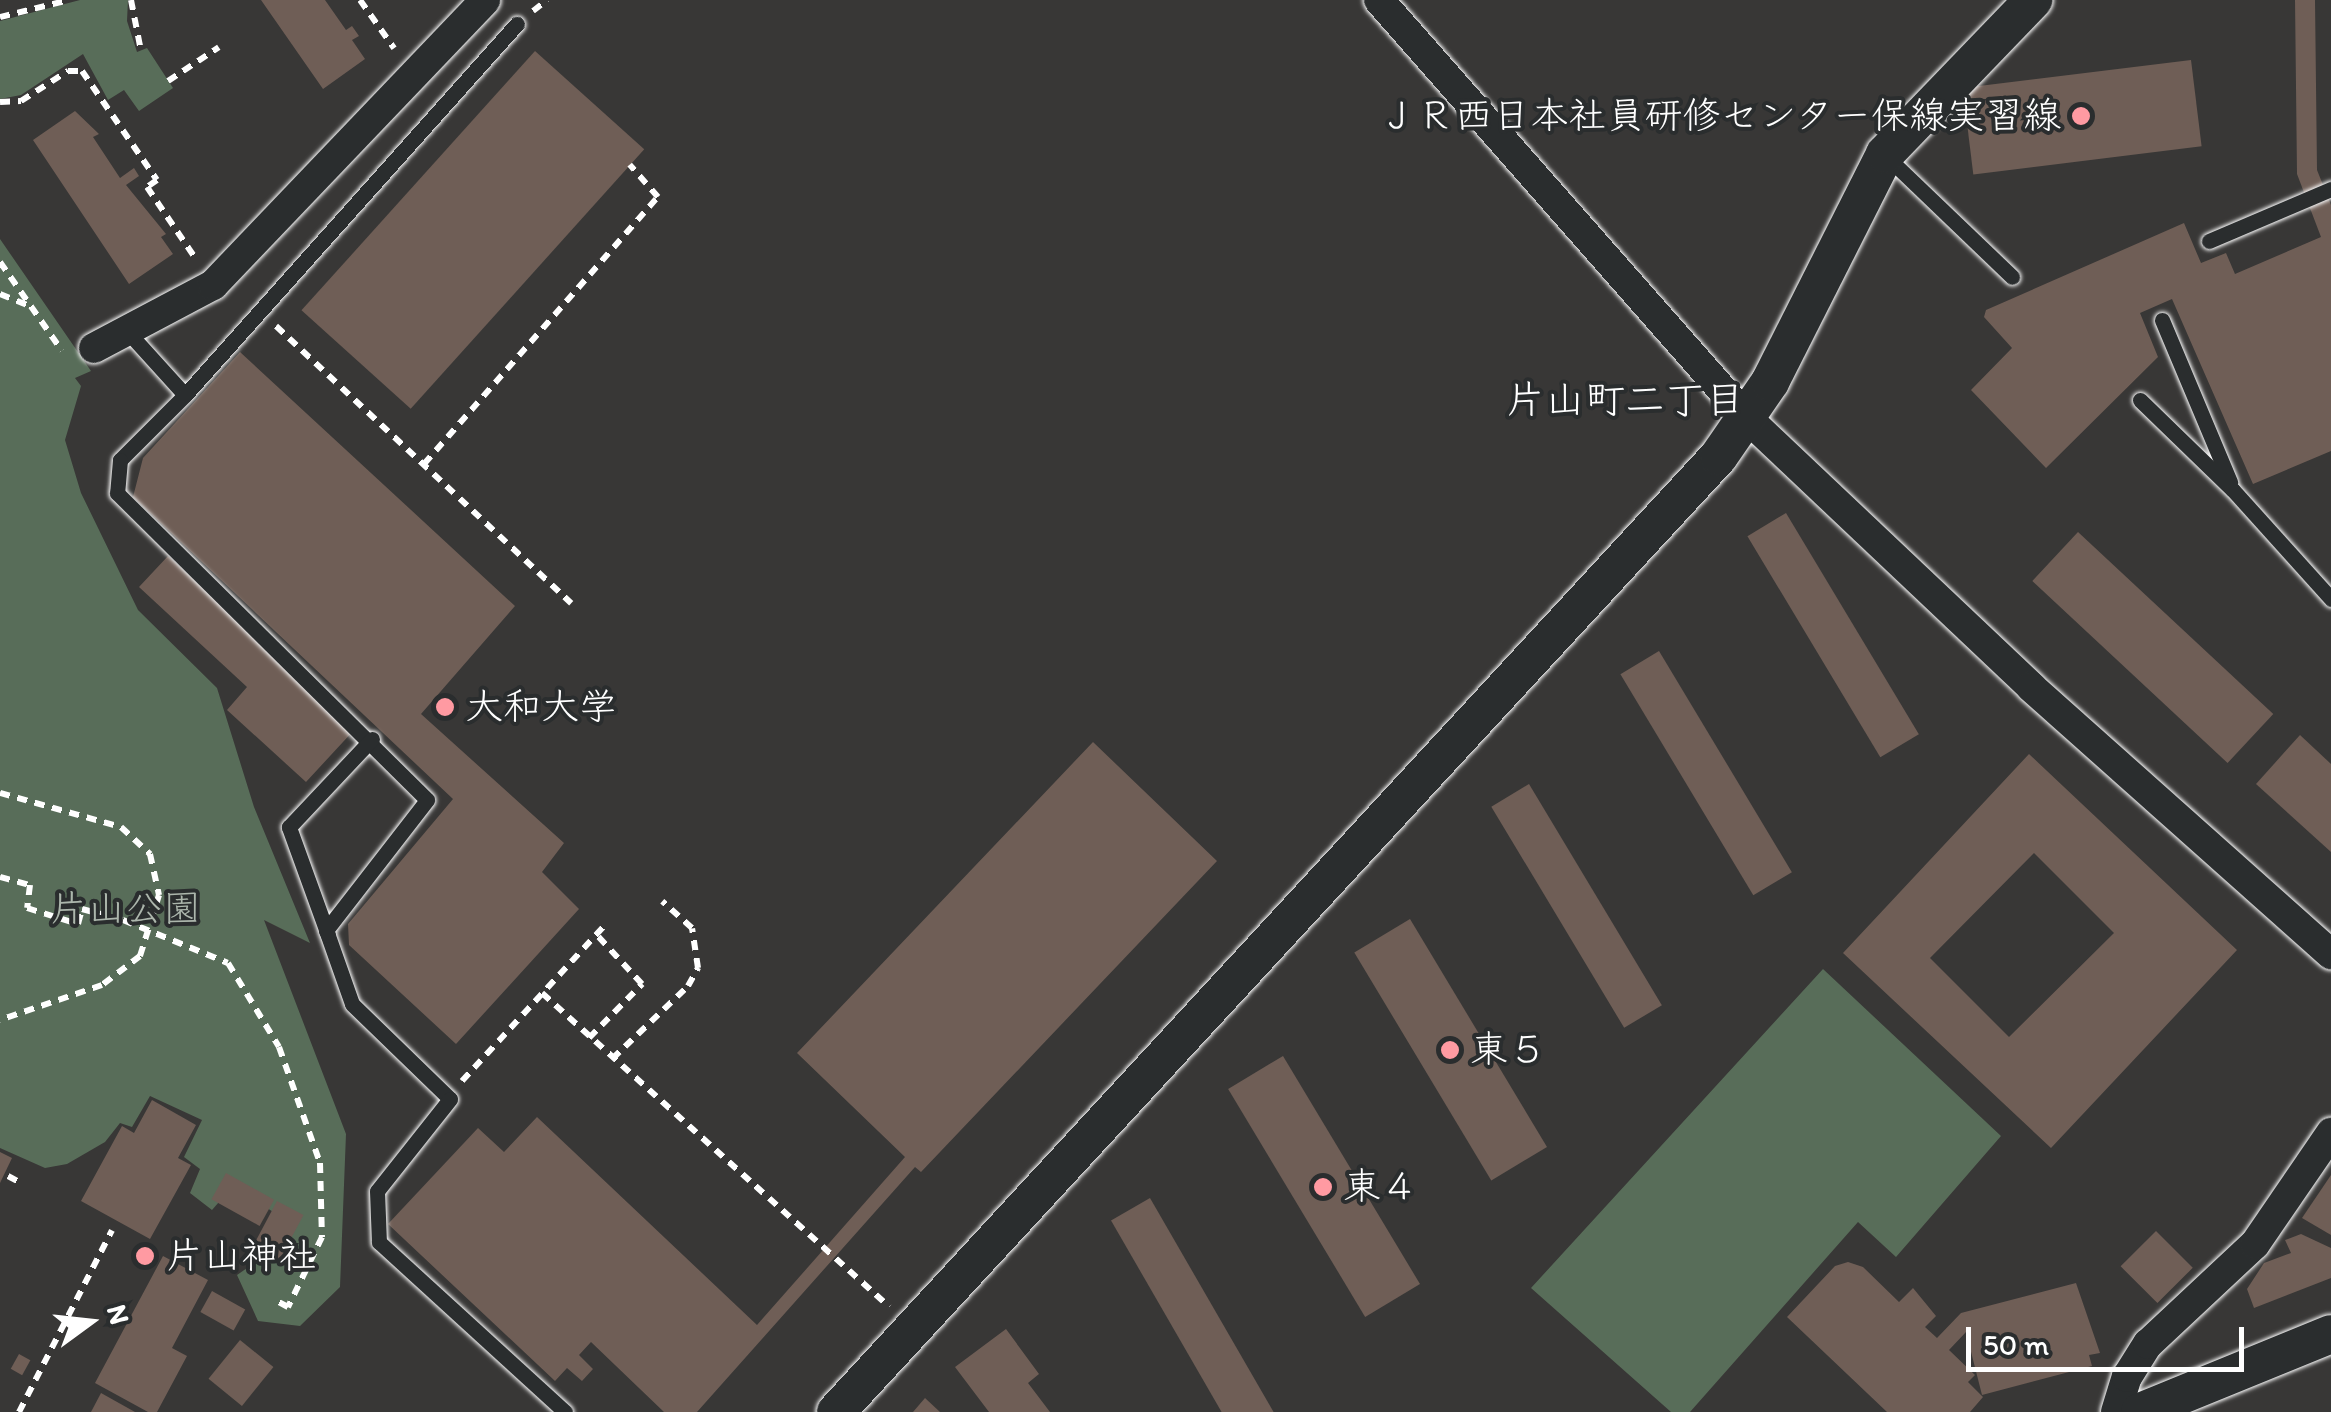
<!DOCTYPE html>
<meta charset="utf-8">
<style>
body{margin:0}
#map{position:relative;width:2331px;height:1412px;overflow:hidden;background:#383736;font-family:Itim,"Klee One",sans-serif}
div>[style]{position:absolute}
.green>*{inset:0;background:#586d59}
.building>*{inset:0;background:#6f5e56;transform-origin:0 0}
.path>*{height:6px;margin-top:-3px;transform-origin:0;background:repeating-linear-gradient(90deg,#fff 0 10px,transparent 0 18px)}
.roads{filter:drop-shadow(0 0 2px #fff) drop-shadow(0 0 2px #fff)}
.service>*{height:15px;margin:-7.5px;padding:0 7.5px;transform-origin:7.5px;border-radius:7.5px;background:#2a2d2e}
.minor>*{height:30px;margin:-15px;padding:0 15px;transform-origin:15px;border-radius:15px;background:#2a2d2e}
.tertiary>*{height:38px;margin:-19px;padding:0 19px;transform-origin:19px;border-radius:19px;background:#2a2d2e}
.dots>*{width:28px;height:28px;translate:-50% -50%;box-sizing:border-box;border:5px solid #2a2d2e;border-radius:50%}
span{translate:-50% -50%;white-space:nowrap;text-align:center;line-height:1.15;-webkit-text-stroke:8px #2a2d2e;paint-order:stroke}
.poi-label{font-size:38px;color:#fff}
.right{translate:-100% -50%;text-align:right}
.left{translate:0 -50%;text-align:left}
.park-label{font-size:38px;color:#acb6ac}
.neighbourhood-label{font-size:40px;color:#fff}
.north{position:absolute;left:40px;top:1272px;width:100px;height:100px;-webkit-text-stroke:8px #2a2d2e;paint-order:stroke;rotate:75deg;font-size:28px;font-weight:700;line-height:40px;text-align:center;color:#fff}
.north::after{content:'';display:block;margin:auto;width:35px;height:45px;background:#fff;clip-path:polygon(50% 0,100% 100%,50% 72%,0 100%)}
.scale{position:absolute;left:1966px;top:1327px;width:278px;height:45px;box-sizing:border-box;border:5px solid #fff;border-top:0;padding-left:12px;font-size:30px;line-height:35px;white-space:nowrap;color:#fff;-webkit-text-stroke:8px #2a2d2e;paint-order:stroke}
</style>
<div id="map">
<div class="green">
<div style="clip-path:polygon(80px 0,128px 0,127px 21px,137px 52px,147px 48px,173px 88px,139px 111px,124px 90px,108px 100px,83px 54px,21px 95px,0 99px,0 21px)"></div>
<div style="clip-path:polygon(0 239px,91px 371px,75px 378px,81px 386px,65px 440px,81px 493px,138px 610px,217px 688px,254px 807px,310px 943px,264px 920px,346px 1134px,340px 1287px,300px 1326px,258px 1321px,237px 1275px,276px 1248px,287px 1221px,233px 1186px,212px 1210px,190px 1193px,200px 1169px,184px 1157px,202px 1120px,150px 1096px,132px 1127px,120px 1123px,105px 1142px,67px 1164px,45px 1168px,0 1148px)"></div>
<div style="clip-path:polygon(1823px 969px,2001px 1136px,1896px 1257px,1858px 1222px,1690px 1412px,1671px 1412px,1531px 1288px)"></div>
</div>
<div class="building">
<div style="clip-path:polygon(261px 0,325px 0,346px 30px,352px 26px,359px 36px,352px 40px,365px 59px,323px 89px)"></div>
<div style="clip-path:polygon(2295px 0,2315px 0,2317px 170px,2331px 205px,2331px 451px,2253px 484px,2172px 299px,2140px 313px,2158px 357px,2046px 468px,1971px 390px,2012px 348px,1984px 317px,1986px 310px,2184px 223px,2201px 263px,2226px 253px,2235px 274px,2321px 237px,2297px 174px)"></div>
<div style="left:535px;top:51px;width:147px;height:349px;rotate:42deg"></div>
<div style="left:2191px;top:60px;width:87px;height:230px;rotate:83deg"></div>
<div style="clip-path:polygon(75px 111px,99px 134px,93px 137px,120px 178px,134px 168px,139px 176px,126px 185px,166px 234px,161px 237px,173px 254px,129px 284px,33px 140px)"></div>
<div style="clip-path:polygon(240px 352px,515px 606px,421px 714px,564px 843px,542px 872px,579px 909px,456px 1044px,349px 945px,348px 924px,453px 799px,133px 497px,143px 458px)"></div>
<div style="left:1786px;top:513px;width:258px;height:45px;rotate:59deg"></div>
<div style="left:2078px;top:532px;width:267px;height:67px;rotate:43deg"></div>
<div style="clip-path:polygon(168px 556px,355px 729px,306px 782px,227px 710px,247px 687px,139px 587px)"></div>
<div style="left:1659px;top:651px;width:258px;height:45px;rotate:59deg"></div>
<div style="clip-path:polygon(2300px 735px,2331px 764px,2331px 852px,2256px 784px)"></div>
<div style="clip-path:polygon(1093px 742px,1217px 861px,921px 1172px,915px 1167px,697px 1412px,664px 1412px,591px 1342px,579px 1355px,593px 1369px,582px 1381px,567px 1368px,555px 1381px,388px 1224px,478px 1128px,504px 1152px,537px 1117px,757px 1325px,905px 1157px,797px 1053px)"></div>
<div style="clip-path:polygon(evenodd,2029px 754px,2237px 950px,2051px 1148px,1843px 953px,2029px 754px,2034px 853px,2114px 933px,2009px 1037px,1930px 958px,2034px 853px)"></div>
<div style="left:1529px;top:784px;width:258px;height:44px;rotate:59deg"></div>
<div style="left:1410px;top:919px;width:266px;height:65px;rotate:59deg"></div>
<div style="left:1283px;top:1056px;width:266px;height:64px;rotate:59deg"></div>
<div style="clip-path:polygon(152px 1100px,196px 1125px,178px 1158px,191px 1165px,150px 1239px,81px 1201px,122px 1126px,134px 1133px)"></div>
<div style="clip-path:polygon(0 1152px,12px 1158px,0 1183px)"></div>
<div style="left:226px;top:1173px;width:55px;height:30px;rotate:29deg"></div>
<div style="clip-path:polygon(2331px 1175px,2331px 1235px,2302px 1218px)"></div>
<div style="left:1150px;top:1198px;width:248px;height:45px;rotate:60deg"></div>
<div style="left:277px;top:1201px;width:30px;height:52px;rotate:28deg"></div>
<div style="left:2156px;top:1231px;width:52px;height:50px;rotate:45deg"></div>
<div style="clip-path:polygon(2301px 1234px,2331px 1248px,2331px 1278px,2254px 1308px,2247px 1289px,2264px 1263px,2291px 1253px,2285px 1240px)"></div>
<div style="clip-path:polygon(163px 1256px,208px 1280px,172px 1348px,187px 1356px,157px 1412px,148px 1412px,95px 1383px)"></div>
<div style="clip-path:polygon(1848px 1262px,1863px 1267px,1899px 1302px,1913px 1288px,1936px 1316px,1925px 1327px,1937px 1338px,1961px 1313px,2076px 1283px,2100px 1353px,2089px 1355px,2092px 1366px,1982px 1395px,1966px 1332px,1949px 1350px,1975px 1375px,1968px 1382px,1983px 1397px,1970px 1412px,1887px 1412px,1787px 1317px,1835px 1266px)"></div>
<div style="left:212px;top:1291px;width:38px;height:24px;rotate:29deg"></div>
<div style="clip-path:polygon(1006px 1329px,1039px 1374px,1028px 1383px,1050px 1412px,989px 1412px,955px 1367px)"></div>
<div style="left:240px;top:1340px;width:43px;height:50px;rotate:39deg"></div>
<div style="left:19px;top:1354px;width:13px;height:17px;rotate:29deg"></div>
<div style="clip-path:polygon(101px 1393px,135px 1412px,91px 1412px)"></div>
<div style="clip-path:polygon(925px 1398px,940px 1412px,913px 1412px)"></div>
</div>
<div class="path">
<div style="left:131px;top:0;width:52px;rotate:78.9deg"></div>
<div style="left:360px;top:0;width:59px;rotate:54.7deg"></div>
<div style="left:533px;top:11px;width:18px;rotate:-38deg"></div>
<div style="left:0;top:17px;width:71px;rotate:-13.8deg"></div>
<div style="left:168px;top:81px;width:61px;rotate:-33.7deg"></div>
<div style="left:0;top:102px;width:21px;rotate:-3deg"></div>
<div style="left:21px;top:101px;width:56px;rotate:-32.6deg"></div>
<div style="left:68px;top:71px;width:14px"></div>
<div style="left:82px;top:71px;width:132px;rotate:55.5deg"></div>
<div style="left:157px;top:180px;width:12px;rotate:145deg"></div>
<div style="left:147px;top:187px;width:87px;rotate:55.8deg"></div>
<div style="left:0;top:262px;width:108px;rotate:55.1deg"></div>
<div style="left:0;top:294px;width:32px;rotate:22deg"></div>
<div style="left:276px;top:326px;width:405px;rotate:43.2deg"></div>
<div style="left:424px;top:464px;width:355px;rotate:-48.8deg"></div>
<div style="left:658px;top:197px;width:43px;rotate:-131.2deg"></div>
<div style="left:0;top:793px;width:126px;rotate:15.7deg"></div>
<div style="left:121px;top:827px;width:40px;rotate:43deg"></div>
<div style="left:150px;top:854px;width:42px;rotate:77.6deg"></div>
<div style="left:159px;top:895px;width:64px;rotate:107.3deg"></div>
<div style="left:140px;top:956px;width:48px;rotate:142.7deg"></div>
<div style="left:102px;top:985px;width:108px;rotate:161.1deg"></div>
<div style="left:0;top:877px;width:31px;rotate:15deg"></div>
<div style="left:30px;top:885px;width:23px;rotate:97deg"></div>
<div style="left:27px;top:908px;width:53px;rotate:17.4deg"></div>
<div style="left:78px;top:924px;width:16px;rotate:-75deg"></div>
<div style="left:82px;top:909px;width:42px;rotate:15deg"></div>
<div style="left:123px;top:920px;width:113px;rotate:22.3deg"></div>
<div style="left:228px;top:963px;width:98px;rotate:58.7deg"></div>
<div style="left:279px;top:1047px;width:123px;rotate:70.5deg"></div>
<div style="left:320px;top:1163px;width:74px;rotate:88.5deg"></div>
<div style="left:322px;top:1237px;width:78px;rotate:115.9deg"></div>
<div style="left:288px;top:1307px;width:15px;rotate:-152deg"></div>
<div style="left:542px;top:993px;width:468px;rotate:42.1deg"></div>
<div style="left:589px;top:1038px;width:76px;rotate:-45.5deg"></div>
<div style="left:642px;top:984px;width:68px;rotate:-132.6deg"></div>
<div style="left:612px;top:1059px;width:105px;rotate:-43.8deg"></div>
<div style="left:688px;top:986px;width:21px;rotate:-61deg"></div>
<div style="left:698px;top:968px;width:40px;rotate:-98.5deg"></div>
<div style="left:692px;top:928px;width:40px;rotate:-138deg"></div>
<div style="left:462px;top:1081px;width:210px;rotate:-47.5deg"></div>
<div style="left:8px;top:1176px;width:15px;rotate:28deg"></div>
<div style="left:19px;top:1412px;width:204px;rotate:-62.9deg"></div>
</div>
<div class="roads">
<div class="service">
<div style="left:1885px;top:155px;width:176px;rotate:43.8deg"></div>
<div style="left:2209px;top:241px;width:133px;rotate:-23.1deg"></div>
<div style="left:2162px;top:320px;width:176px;rotate:67.2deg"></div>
<div style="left:127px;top:331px;width:86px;rotate:47.8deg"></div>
<div style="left:185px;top:395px;width:92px;rotate:135deg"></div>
<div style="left:120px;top:460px;width:33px;rotate:95deg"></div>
<div style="left:117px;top:493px;width:436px;rotate:44.7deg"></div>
<div style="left:427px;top:800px;width:165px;rotate:127.8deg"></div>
<div style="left:326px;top:930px;width:78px;rotate:70.6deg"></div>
<div style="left:352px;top:1004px;width:136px;rotate:44.1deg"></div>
<div style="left:450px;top:1099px;width:117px;rotate:128.4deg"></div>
<div style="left:377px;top:1191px;width:51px;rotate:87.8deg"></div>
<div style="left:379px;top:1242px;width:252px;rotate:42.4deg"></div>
<div style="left:185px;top:395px;width:498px;rotate:-48.2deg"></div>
<div style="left:2140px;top:400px;width:129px;rotate:44.1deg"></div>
<div style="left:2233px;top:490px;width:147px;rotate:48deg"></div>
<div style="left:328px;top:935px;width:115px;rotate:-109.9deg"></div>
<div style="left:289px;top:827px;width:121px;rotate:-46.7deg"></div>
</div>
<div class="minor">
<div style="left:1379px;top:0;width:557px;rotate:48.64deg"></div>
<div style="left:1747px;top:418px;width:391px;rotate:43.4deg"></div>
<div style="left:2031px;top:687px;width:402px;rotate:41.7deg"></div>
<div style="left:94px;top:348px;width:135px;rotate:-27.9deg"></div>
<div style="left:213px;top:285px;width:394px;rotate:-46.3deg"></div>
<div style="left:2116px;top:1412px;width:37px;rotate:-73deg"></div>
<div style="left:2127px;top:1377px;width:39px;rotate:-58deg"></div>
<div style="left:2148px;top:1344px;width:146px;rotate:-43.1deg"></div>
<div style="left:2255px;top:1244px;width:135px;rotate:-55.6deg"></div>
</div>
<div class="tertiary">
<div style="left:836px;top:1412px;width:1301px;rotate:-47.27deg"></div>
<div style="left:1719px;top:456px;width:90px;rotate:-55.4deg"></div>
<div style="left:1770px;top:382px;width:255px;rotate:-63.2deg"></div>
<div style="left:1885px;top:154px;width:214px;rotate:-46.1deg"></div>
<div style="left:2140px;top:1412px;width:206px;rotate:-22.2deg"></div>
</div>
</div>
<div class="dots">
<div style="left:2081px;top:116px;background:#ff9aa2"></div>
<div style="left:445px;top:707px;background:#ff9aa2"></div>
<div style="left:1450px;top:1050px;background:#ff9aa2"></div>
<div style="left:1323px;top:1187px;background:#ff9aa2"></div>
<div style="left:145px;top:1256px;background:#ff9aa2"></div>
</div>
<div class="poi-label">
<span class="right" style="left:2061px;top:116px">ＪＲ西日本社員研修センター保線実習線</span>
<span class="left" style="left:465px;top:707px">大和大学</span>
<span class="left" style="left:1470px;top:1050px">東５</span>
<span class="left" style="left:1343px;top:1187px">東４</span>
<span class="left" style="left:165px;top:1256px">片山神社</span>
</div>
<div class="park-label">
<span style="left:125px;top:909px">片山公園</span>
</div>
<div class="neighbourhood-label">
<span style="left:1625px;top:399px">片山町二丁目</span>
</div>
<div class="north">N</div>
<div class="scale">50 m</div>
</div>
